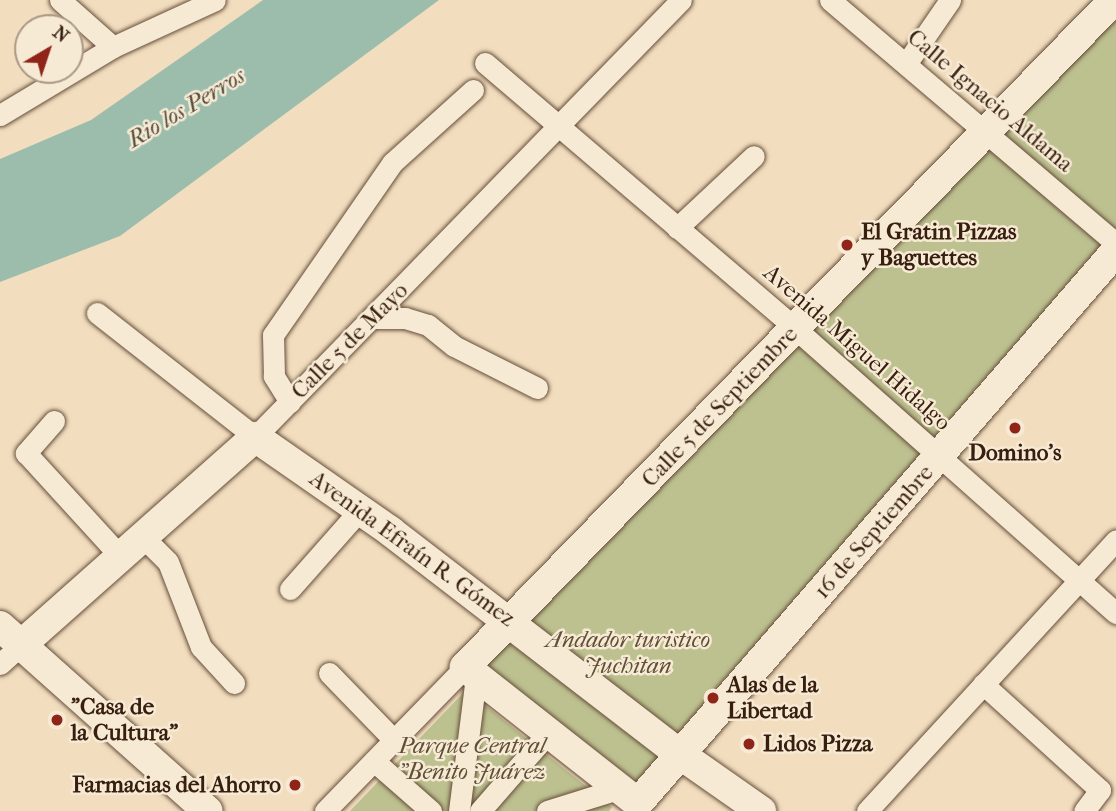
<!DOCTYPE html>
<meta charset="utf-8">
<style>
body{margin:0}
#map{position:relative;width:1116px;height:811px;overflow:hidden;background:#f2debf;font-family:"IM FELL French Canon",serif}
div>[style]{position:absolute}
.green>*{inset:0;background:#bdc190}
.water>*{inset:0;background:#9cbdac}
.roads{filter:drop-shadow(0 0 2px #664e3a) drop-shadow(0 0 2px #664e3a)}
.street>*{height:21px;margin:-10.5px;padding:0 10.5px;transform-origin:10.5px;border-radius:10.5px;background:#f7ead5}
.secondary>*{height:30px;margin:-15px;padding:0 15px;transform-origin:15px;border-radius:15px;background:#f7ead5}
.dots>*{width:19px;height:19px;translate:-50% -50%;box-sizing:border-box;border:4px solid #f7ead5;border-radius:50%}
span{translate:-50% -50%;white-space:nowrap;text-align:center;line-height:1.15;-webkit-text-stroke:5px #f7ead5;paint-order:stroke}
.street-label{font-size:23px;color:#371e0e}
.poi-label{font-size:23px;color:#371e0e;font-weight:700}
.left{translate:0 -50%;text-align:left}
.right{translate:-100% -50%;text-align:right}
.park-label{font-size:23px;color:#5f4f35;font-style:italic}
.water-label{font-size:24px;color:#554e3d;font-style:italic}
.north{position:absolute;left:14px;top:14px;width:70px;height:70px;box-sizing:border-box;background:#f7ead5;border:2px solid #aa9885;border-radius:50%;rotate:39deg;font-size:19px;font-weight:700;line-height:28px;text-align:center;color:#371e0e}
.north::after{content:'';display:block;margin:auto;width:24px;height:32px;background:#8f2418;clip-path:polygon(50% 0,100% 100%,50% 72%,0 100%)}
</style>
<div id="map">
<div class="green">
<div style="clip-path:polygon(1116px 0,1116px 251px,638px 803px,465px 667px)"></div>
<div style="clip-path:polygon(466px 690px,612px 807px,609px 811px,350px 811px)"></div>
</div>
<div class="water">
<div style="clip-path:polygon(263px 0,439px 0,120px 236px,0 282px,0 159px,91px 120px)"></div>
</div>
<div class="roads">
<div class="street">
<div style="left:60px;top:0;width:71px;rotate:41.6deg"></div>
<div style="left:830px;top:0;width:375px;rotate:40.4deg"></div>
<div style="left:485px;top:63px;width:409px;rotate:40.5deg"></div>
<div style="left:796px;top:329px;width:428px;rotate:41.6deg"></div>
<div style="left:906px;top:64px;width:78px;rotate:-55.5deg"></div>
<div style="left:0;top:115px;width:132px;rotate:-31deg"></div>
<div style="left:113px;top:47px;width:112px;rotate:-24.7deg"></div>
<div style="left:677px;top:228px;width:105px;rotate:-43.1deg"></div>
<div style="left:97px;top:313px;width:201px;rotate:38.1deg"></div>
<div style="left:255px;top:437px;width:610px;rotate:-45.73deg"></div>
<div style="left:374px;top:318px;width:31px"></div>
<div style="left:405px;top:318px;width:24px;rotate:17deg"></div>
<div style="left:428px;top:325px;width:33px;rotate:39deg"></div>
<div style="left:454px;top:346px;width:93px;rotate:26.8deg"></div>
<div style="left:290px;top:402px;width:31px;rotate:-122deg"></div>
<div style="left:274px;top:376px;width:41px;rotate:-91.4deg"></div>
<div style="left:273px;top:335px;width:209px;rotate:-55.3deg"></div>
<div style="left:392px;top:163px;width:109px;rotate:-42deg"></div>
<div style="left:54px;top:421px;width:43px;rotate:131.2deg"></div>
<div style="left:26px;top:453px;width:141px;rotate:47.6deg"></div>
<div style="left:143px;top:537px;width:35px;rotate:45deg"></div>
<div style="left:168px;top:562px;width:91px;rotate:68.8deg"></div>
<div style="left:201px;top:647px;width:49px;rotate:47.5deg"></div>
<div style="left:290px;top:589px;width:106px;rotate:-48.5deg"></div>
<div style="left:0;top:664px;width:28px;rotate:-42deg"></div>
<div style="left:329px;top:673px;width:95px;rotate:45.9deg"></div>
<div style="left:983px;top:684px;width:158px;rotate:42.2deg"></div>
<div style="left:1100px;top:790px;width:26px;rotate:127deg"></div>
<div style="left:374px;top:761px;width:76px;rotate:41.3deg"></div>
<div style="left:325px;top:811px;width:201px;rotate:-45.8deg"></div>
<div style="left:459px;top:811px;width:136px;rotate:-82.8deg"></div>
<div style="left:480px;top:811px;width:103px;rotate:-48.9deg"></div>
<div style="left:547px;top:811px;width:77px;rotate:-17.3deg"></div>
<div style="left:867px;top:811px;width:368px;rotate:-47.4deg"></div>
</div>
<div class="secondary">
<div style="left:1114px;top:0;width:931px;rotate:134.22deg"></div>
<div style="left:465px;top:667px;width:220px;rotate:38.2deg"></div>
<div style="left:638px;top:803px;width:730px;rotate:-49.11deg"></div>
<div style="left:0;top:626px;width:278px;rotate:41.7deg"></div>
<div style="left:21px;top:645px;width:313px;rotate:-41.6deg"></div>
<div style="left:255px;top:437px;width:165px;rotate:34.8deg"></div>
<div style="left:390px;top:531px;width:367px;rotate:37.6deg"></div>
<div style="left:681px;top:755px;width:98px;rotate:35deg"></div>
</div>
</div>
<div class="dots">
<div style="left:847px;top:245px;background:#8f2418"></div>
<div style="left:1015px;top:428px;background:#8f2418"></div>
<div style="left:713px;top:698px;background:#8f2418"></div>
<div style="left:57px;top:720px;background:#8f2418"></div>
<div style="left:749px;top:744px;background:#8f2418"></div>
<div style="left:295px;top:785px;background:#8f2418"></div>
</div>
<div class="street-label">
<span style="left:990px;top:101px;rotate:40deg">Calle Ignacio Aldama</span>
<span style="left:350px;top:341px;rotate:-45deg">Calle 5 de Mayo</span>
<span style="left:857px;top:348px;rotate:41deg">Avenida Miguel Hidalgo</span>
<span style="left:720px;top:407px;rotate:-46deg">Calle 5 de Septiembre</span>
<span style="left:874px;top:532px;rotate:-49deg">16 de Septiembre</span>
<span style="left:412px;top:549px;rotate:36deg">Avenida Efraín R. Gómez</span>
</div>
<div class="poi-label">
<span class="left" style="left:861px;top:245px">El Gratin Pizzas<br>y Baguettes</span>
<span style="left:1015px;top:453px">Domino's</span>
<span class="left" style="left:727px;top:698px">Alas de la<br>Libertad</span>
<span class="left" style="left:71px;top:720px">"Casa de<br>la Cultura"</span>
<span class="left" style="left:763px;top:744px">Lidos Pizza</span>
<span class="right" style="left:281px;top:785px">Farmacias del Ahorro</span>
</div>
<div class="park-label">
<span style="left:628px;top:653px">Andador turistico<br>Juchitan</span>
<span style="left:472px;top:759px">Parque Central<br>"Benito Juárez</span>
</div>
<div class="water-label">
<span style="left:186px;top:108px;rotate:-31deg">Rio los Perros</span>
</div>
<div class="north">N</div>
</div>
